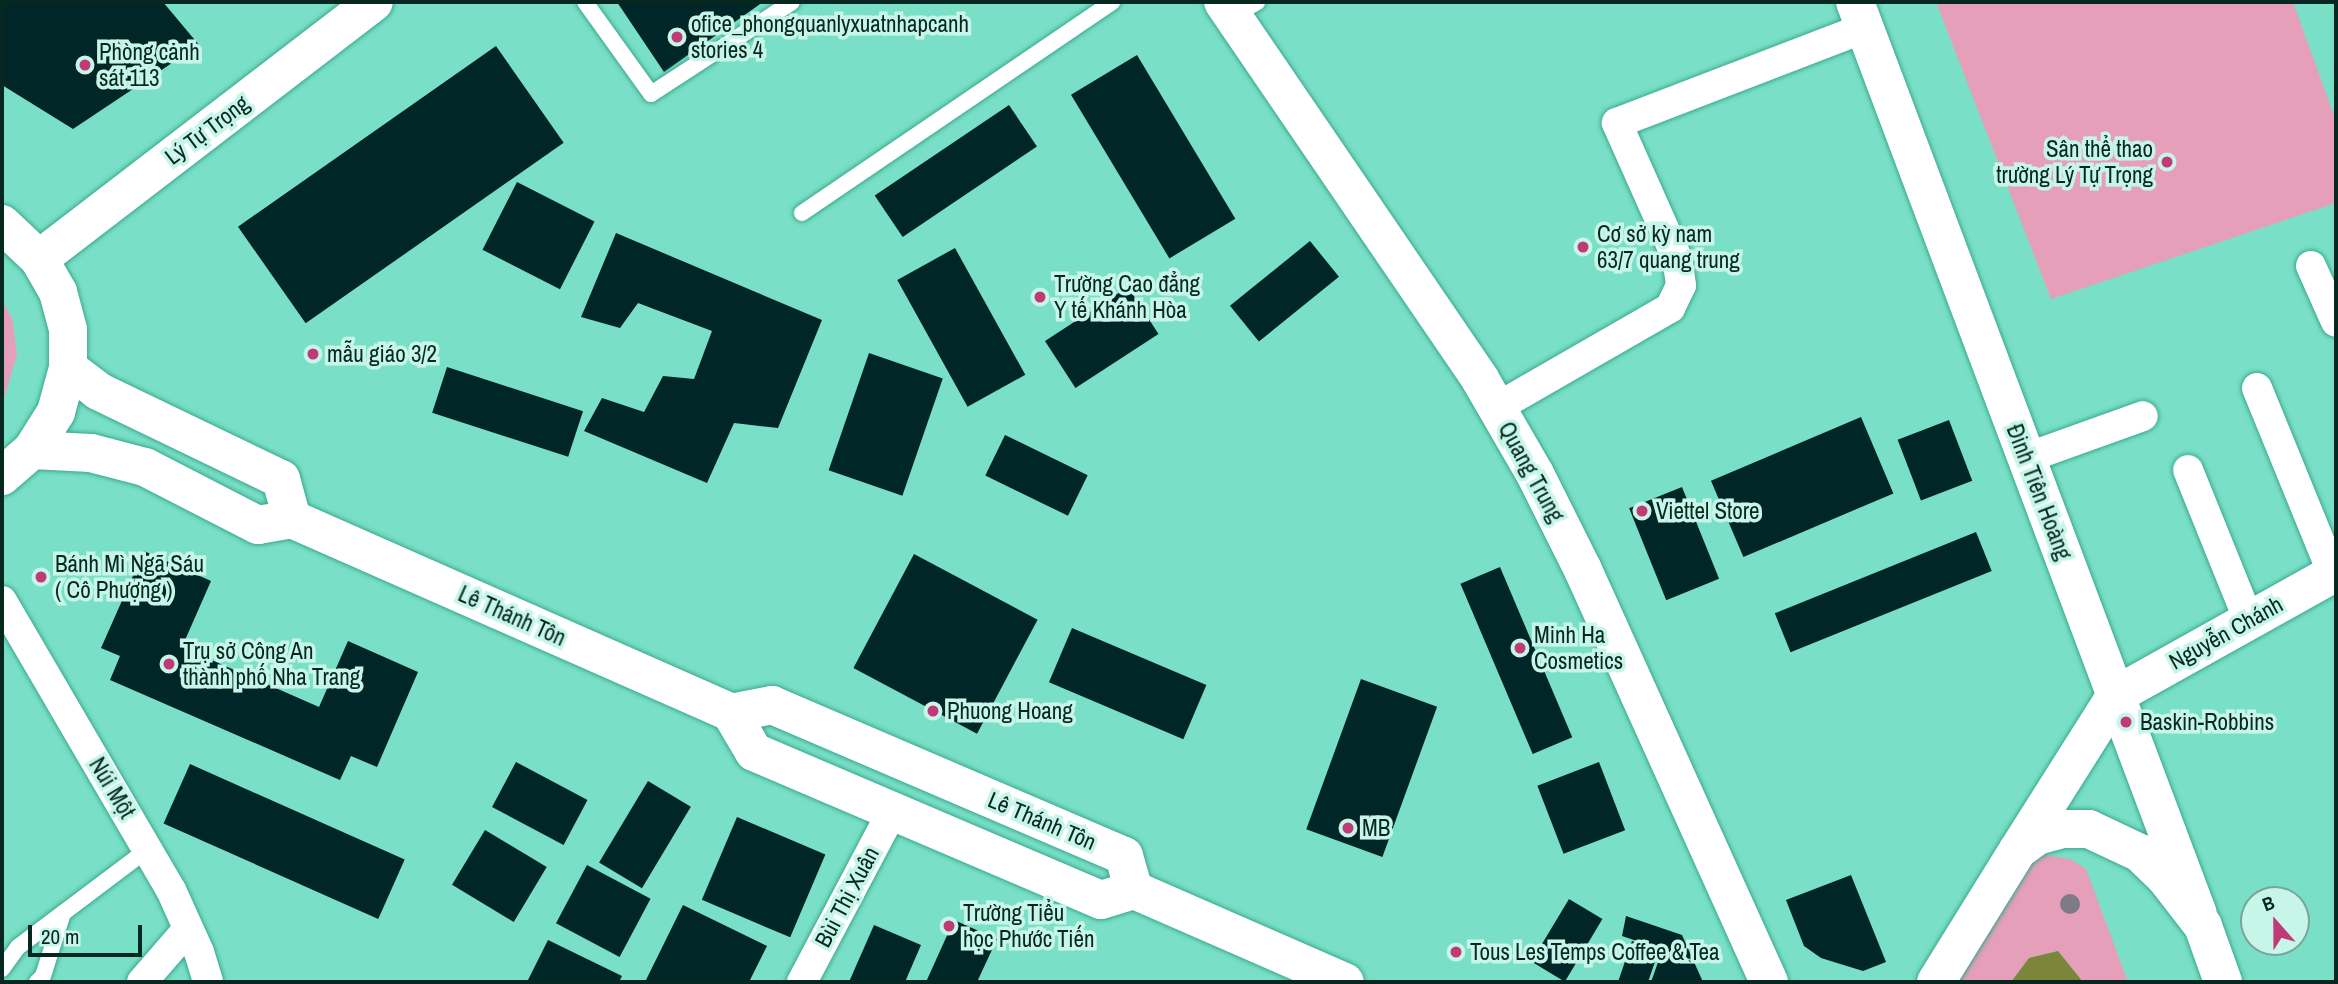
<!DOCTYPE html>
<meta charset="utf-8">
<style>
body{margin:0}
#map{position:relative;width:2338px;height:984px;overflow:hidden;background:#79e0c7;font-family:"Archivo Narrow",sans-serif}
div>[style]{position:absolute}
.green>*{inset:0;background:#e59fb8}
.water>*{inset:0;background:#7c863a}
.building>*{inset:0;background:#012627;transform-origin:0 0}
.roads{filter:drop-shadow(0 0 2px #3ca790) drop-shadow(0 0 2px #3ca790)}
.lane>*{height:16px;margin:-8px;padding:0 8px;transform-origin:8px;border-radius:8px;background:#fff}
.street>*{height:30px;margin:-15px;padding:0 15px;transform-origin:15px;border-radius:15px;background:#fff}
.secondary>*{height:38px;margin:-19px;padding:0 19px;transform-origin:19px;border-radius:19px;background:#fff}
.primary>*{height:38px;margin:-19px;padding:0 19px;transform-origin:19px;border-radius:19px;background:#fff}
.trees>*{width:20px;height:20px;margin:-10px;border-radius:50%;background:#7e7a86}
.dots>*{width:19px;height:19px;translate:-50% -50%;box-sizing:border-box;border:4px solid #c7f6e9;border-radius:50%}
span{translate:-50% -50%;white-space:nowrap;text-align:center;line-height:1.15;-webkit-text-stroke:7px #c7f6e9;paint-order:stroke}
.poi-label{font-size:23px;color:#062821}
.left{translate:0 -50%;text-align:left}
.right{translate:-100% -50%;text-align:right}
.street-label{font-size:23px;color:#062821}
.frame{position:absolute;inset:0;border:4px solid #062821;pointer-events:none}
.north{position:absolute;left:2240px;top:886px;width:70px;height:70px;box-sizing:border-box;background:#c7f6e9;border:2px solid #7aa499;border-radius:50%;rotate:339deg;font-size:19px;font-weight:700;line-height:28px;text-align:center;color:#062821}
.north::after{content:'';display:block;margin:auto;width:24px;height:32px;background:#c13a78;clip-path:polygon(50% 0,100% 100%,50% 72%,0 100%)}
.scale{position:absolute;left:28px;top:925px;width:114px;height:32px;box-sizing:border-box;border:4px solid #062821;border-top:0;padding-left:9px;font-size:21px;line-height:24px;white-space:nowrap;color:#062821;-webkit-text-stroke:5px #c7f6e9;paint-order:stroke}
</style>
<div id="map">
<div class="green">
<div style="clip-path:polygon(1936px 2px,2293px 2px,2336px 121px,2336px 203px,2051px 299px)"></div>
<div style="clip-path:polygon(2px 301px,12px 318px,17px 354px,2px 406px)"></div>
<div style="clip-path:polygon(2041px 854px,2070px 859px,2086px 869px,2128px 982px,2083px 982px,2058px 951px,2029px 958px,2011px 982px,1956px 982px,2017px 869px)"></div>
</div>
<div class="water">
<div style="clip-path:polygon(2058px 951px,2083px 982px,2011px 982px,2029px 958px)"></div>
</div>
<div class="building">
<div style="clip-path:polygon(2px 2px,163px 2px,199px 45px,73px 129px,2px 85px)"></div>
<div style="clip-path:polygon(617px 2px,763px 2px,664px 72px)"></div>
<div style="left:496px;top:46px;width:118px;height:315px;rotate:55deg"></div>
<div style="left:1137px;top:55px;width:191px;height:77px;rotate:59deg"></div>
<div style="left:1009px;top:105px;width:50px;height:162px;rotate:56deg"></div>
<div style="left:517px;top:182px;width:87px;height:76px;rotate:27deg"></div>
<div style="clip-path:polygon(616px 233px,822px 320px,778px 428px,734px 423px,707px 483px,584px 431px,602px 398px,644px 412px,663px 376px,694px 379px,712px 331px,638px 303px,620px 328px,581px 317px)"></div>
<div style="left:1310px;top:241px;width:46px;height:103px;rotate:51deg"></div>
<div style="left:955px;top:248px;width:145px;height:66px;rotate:61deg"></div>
<div style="left:1128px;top:287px;width:56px;height:99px;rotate:57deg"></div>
<div style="left:869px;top:353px;width:78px;height:124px;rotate:19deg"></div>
<div style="left:447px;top:367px;width:143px;height:48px;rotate:18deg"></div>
<div style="left:1861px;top:417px;width:83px;height:163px;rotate:67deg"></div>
<div style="left:1949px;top:420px;width:65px;height:55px;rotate:69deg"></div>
<div style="left:1005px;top:435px;width:92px;height:45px;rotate:26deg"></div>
<div style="left:1682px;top:487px;width:99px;height:57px;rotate:68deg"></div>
<div style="left:1976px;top:532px;width:42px;height:217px;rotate:68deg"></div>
<div style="clip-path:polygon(144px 551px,211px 581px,182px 647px,319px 707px,348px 641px,418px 672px,377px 767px,351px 756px,340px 780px,110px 680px,120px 656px,101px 648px)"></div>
<div style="left:914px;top:554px;width:140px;height:129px;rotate:28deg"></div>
<div style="left:1500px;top:567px;width:185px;height:43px;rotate:67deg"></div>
<div style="left:1072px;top:628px;width:146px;height:59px;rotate:23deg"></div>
<div style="left:1361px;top:679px;width:81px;height:160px;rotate:20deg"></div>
<div style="left:516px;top:762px;width:81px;height:51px;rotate:28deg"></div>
<div style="left:1599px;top:762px;width:73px;height:66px;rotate:69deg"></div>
<div style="left:190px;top:764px;width:235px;height:65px;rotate:24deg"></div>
<div style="left:648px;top:781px;width:50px;height:95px;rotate:31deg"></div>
<div style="left:737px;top:817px;width:96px;height:90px;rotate:23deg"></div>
<div style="left:485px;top:830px;width:72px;height:64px;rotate:31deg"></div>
<div style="left:587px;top:865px;width:72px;height:66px;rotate:28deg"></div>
<div style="clip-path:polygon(1851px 875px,1886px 962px,1863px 971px,1821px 958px,1804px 946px,1786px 900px)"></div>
<div style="left:1569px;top:899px;width:39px;height:73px;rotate:31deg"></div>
<div style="clip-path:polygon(683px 905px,767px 946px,749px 982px,645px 982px)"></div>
<div style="clip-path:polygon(1626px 916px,1682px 935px,1693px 960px,1622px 936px)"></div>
<div style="clip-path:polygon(954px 920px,997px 939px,977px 982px,926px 982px)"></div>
<div style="clip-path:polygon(874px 925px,921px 945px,905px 982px,849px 982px)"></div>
<div style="clip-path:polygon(548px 940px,622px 976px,619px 982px,527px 982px)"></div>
<div style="clip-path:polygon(1632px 941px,1659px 950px,1648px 982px,1618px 982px)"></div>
<div style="clip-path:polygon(1662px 951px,1694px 962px,1703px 982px,1651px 982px)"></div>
</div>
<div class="roads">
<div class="lane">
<div style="left:585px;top:2px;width:113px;rotate:54.3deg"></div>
<div style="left:651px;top:94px;width:168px;rotate:-33.1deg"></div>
<div style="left:1233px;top:16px;width:28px;rotate:-30deg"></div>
<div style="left:802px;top:213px;width:375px;rotate:-34.2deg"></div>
<div style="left:2px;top:969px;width:27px;rotate:-54deg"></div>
<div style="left:18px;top:947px;width:163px;rotate:-37deg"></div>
<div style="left:37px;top:982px;width:8px;rotate:-45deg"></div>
<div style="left:43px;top:976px;width:66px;rotate:-72.4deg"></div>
</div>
<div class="street">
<div style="left:2311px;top:266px;width:61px;rotate:65.9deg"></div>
<div style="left:2257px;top:388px;width:201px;rotate:67.8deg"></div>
<div style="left:1496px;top:408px;width:201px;rotate:-29.9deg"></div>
<div style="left:1670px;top:308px;width:25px;rotate:-64deg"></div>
<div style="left:1681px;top:285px;width:27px;rotate:-98deg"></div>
<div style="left:1677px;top:258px;width:148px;rotate:-114deg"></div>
<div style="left:1617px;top:123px;width:266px;rotate:-21deg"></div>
<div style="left:2026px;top:458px;width:124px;rotate:-19.7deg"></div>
<div style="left:2188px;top:470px;width:163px;rotate:68deg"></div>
<div style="left:2px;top:601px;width:335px;rotate:59.7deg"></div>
<div style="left:171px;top:890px;width:68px;rotate:65.7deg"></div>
<div style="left:199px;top:952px;width:31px;rotate:73deg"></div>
<div style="left:142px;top:982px;width:70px;rotate:-49deg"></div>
<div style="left:802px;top:982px;width:192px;rotate:-62.1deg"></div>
</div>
<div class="secondary">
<div style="left:1223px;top:2px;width:456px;rotate:55.7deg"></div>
<div style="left:1480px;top:379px;width:110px;rotate:59.9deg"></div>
<div style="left:1535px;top:474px;width:107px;rotate:63.4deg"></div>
<div style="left:1583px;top:570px;width:452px;rotate:65.7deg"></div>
<div style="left:1855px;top:2px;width:974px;rotate:69.39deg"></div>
<div style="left:39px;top:259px;width:422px;rotate:-37.5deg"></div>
<div style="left:2018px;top:850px;width:183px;rotate:-57.7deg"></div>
<div style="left:2116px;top:695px;width:252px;rotate:-29.2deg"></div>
</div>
<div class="primary">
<div style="left:2px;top:224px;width:51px;rotate:43.4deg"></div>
<div style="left:39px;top:259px;width:38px;rotate:60deg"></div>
<div style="left:58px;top:292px;width:39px;rotate:75deg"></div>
<div style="left:68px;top:330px;width:38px;rotate:90deg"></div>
<div style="left:68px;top:368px;width:46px;rotate:105.3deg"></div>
<div style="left:56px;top:412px;width:45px;rotate:122.3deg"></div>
<div style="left:32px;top:450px;width:40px;rotate:139deg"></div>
<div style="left:68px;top:368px;width:38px;rotate:37deg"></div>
<div style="left:98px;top:391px;width:203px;rotate:25.7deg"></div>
<div style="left:281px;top:479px;width:41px;rotate:74.6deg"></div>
<div style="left:32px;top:450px;width:59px;rotate:2.9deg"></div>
<div style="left:91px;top:453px;width:56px;rotate:14.5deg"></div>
<div style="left:145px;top:467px;width:127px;rotate:27.2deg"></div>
<div style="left:258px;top:525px;width:35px;rotate:-10deg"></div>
<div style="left:292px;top:519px;width:480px;rotate:23.8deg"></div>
<div style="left:731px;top:713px;width:42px;rotate:-11deg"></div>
<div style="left:772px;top:705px;width:383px;rotate:23.2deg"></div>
<div style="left:1124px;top:856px;width:35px;rotate:74deg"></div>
<div style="left:731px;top:713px;width:45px;rotate:59.5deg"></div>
<div style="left:754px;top:752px;width:377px;rotate:23.1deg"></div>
<div style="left:1101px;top:900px;width:34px;rotate:-17deg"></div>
<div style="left:1134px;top:890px;width:230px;rotate:23.6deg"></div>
<div style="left:1936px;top:982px;width:155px;rotate:-58.2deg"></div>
<div style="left:2018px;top:850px;width:24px;rotate:-36deg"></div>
<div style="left:2037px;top:836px;width:27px;rotate:-15deg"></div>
<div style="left:2063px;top:829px;width:26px"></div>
<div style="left:2089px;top:829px;width:56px;rotate:25.2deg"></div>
<div style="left:2140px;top:853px;width:35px;rotate:44deg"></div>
<div style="left:2165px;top:877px;width:62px;rotate:52.2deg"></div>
<div style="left:2203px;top:926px;width:59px;rotate:70.3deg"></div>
</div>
</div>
<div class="trees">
<div style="left:2070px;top:904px"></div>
</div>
<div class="dots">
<div style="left:677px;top:37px;background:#c13a78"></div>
<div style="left:85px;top:65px;background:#c13a78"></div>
<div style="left:2167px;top:162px;background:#c13a78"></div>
<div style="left:1583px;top:247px;background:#c13a78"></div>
<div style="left:1040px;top:297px;background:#c13a78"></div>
<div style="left:313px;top:354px;background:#c13a78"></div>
<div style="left:1642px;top:511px;background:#c13a78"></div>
<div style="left:41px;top:577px;background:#c13a78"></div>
<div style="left:1520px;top:648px;background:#c13a78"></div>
<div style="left:169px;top:664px;background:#c13a78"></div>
<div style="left:933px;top:711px;background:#c13a78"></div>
<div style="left:2126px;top:722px;background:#c13a78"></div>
<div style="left:1348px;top:828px;background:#c13a78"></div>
<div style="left:949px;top:926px;background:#c13a78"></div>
<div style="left:1456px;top:952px;background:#c13a78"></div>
</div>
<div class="poi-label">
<span class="left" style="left:691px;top:37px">ofice_phongquanlyxuatnhapcanh<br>stories 4</span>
<span class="left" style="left:99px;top:65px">Phòng cảnh<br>sát 113</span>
<span class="right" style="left:2153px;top:162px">Sân thể thao<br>trường Lý Tự Trọng</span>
<span class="left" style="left:1597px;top:247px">Cơ sở kỳ nam<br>63/7 quang trung</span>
<span class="left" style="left:1054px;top:297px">Trường Cao đẳng<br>Y tế Khánh Hòa</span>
<span class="left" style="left:327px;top:354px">mẫu giáo 3/2</span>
<span class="left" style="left:1656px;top:511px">Viettel Store</span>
<span class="left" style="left:55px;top:577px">Bánh Mì Ngã Sáu<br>( Cô Phượng )</span>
<span class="left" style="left:1534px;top:648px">Minh Ha<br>Cosmetics</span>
<span class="left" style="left:183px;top:664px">Trụ sở Công An<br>thành phố Nha Trang</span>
<span class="left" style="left:947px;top:711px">Phuong Hoang</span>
<span class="left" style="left:2140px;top:722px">Baskin-Robbins</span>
<span class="left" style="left:1362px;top:828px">MB</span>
<span class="left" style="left:963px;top:926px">Trường Tiểu<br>học Phước Tiến</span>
<span class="left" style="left:1470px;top:952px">Tous Les Temps Coffee &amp; Tea</span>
</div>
<div class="street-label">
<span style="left:207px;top:130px;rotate:-37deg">Lý Tự Trọng</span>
<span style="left:1531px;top:472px;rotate:61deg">Quang Trung</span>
<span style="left:2039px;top:492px;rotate:69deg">Đinh Tiên Hoàng</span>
<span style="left:512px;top:616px;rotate:24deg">Lê Thánh Tôn</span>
<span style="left:2226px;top:633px;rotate:-29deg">Nguyễn Chánh</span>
<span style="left:112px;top:788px;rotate:59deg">Núi Một</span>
<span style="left:1042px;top:821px;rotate:23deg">Lê Thánh Tôn</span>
<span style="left:847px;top:897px;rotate:-62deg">Bùi Thị Xuân</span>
</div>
<div class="frame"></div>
<div class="north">B</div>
<div class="scale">20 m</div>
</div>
